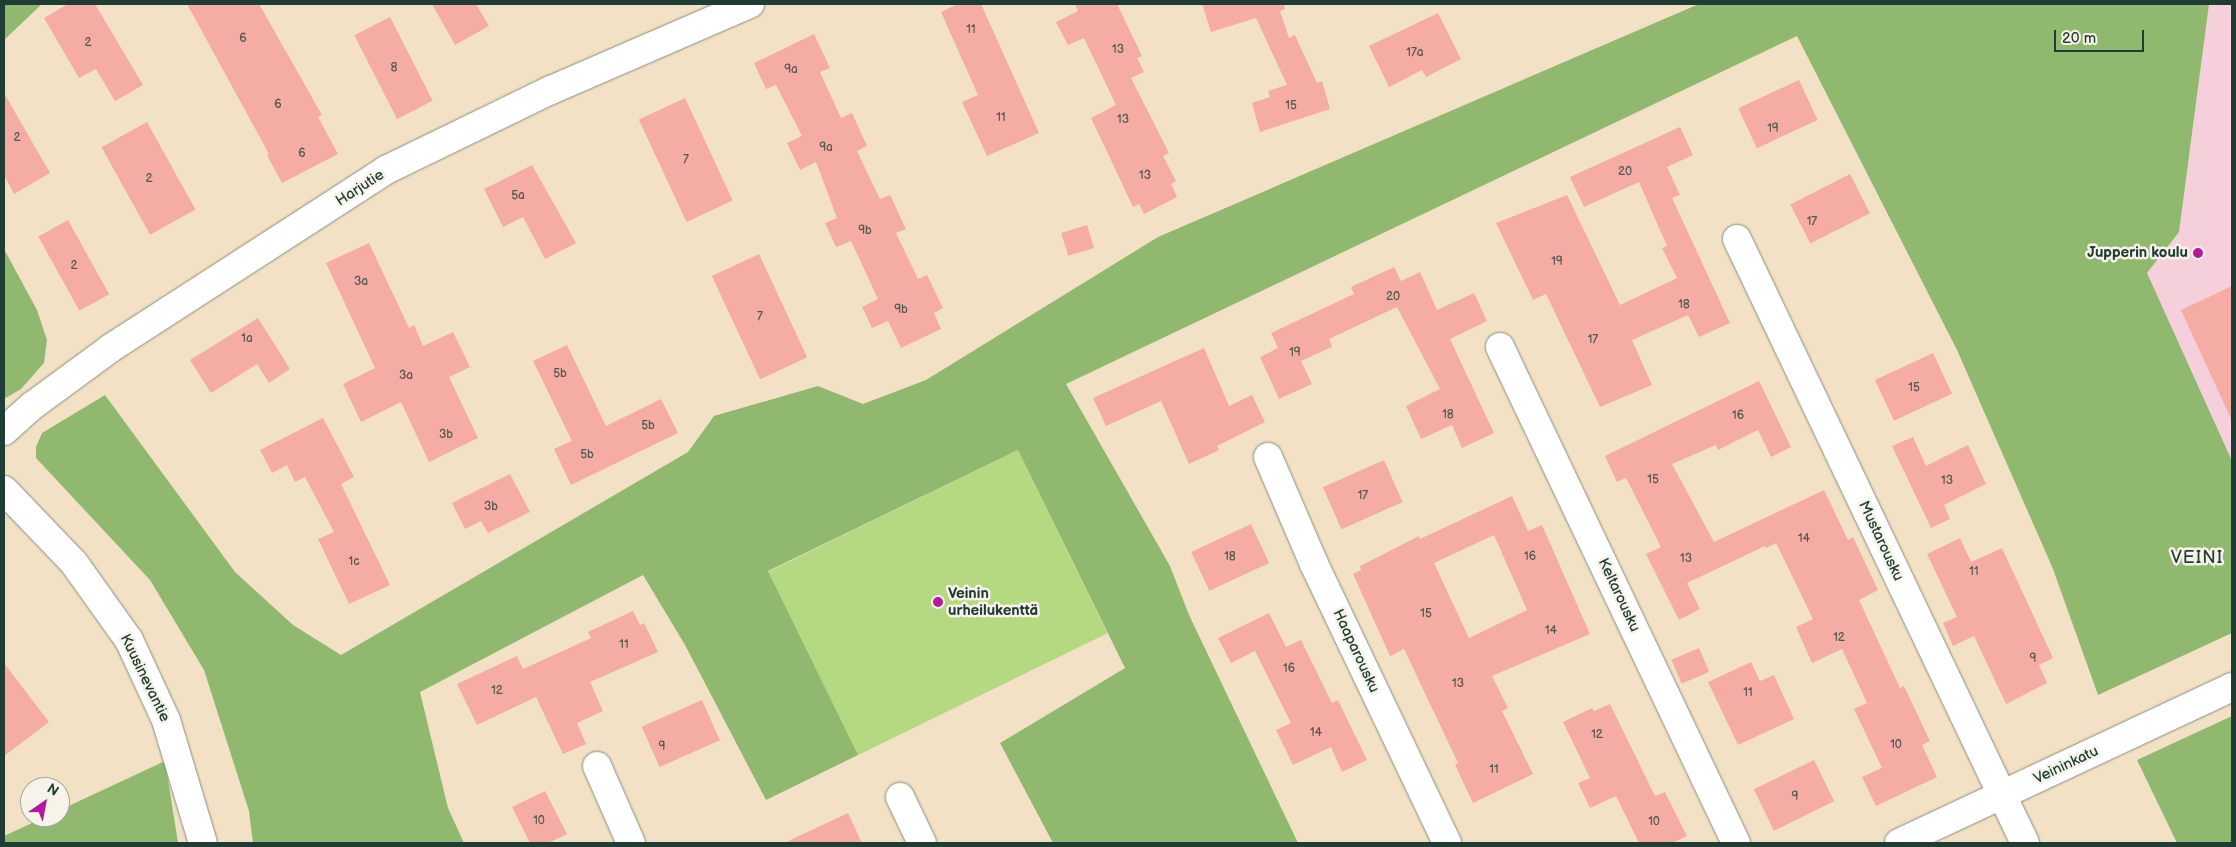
<!DOCTYPE html>
<meta charset="utf-8">
<style>
body{margin:0}
#map{position:relative;width:2236px;height:847px;overflow:hidden;background:#f3e1c6;font-family:"Balsamiq Sans",sans-serif}
div>[style]{position:absolute}
.built>*{inset:0;background:#f5cfda}
.green>*{inset:0;background:#b5d981;transform-origin:0 0}
.forest>*{inset:0;background:#90b96f}
.building>*{inset:0;background:#f4aca5;transform-origin:0 0}
.roads{filter:drop-shadow(0 0 1px #898f7d) drop-shadow(0 0 1px #898f7d)}
.minor>*{height:28px;margin:-14px;padding:0 14px;transform-origin:14px;border-radius:14px;background:#fff}
.dots>*{width:14px;height:14px;translate:-50% -50%;box-sizing:border-box;border:2px solid #f7f3e8;border-radius:50%}
span{translate:-50% -50%;white-space:nowrap;text-align:center;line-height:1.15;-webkit-text-stroke:5px #f7f3e8;paint-order:stroke}
.number-label{font-size:12px;color:#545950}
.number-label span{-webkit-text-stroke-width:0}
.street-label{font-size:15px;color:#1f3d34}
.poi-label{font-size:15px;color:#1f3d34;font-weight:700}
.right{translate:-100% -50%;text-align:right}
.left{translate:0 -50%;text-align:left}
.quarter-label{font-size:18px;color:#1f3d34;letter-spacing:1px}
.frame{position:absolute;inset:0;border:5px solid #1f3d34;pointer-events:none}
.north{position:absolute;left:20px;top:777px;width:50px;height:50px;box-sizing:border-box;background:#f7f3e8;border:1px solid #a1aaa0;border-radius:50%;rotate:33deg;font-size:14px;font-weight:700;line-height:20px;text-align:center;color:#1f3d34}
.north::after{content:'';display:block;margin:auto;width:18px;height:22px;background:#b5179e;clip-path:polygon(50% 0,100% 100%,50% 72%,0 100%)}
.scale{position:absolute;left:2054px;top:30px;width:90px;height:22px;box-sizing:border-box;border:2px solid #1f3d34;border-top:0;padding-left:6px;font-size:15px;line-height:18px;white-space:nowrap;color:#1f3d34;-webkit-text-stroke:4px #f7f3e8;paint-order:stroke}
</style>
<div id="map">
<div class="built">
<div style="clip-path:polygon(2209px 4px,2232px 6px,2232px 461px,2147px 273px,2179px 232px)"></div>
</div>
<div class="green">
<div style="left:1018px;top:450px;width:204px;height:278px;rotate:64deg"></div>
</div>
<div class="forest">
<div style="clip-path:polygon(4px 4px,42px 4px,4px 40px)"></div>
<div style="clip-path:polygon(1699px 4px,2209px 4px,2179px 232px,2147px 273px,2232px 461px,2232px 633px,2098px 695px,2053px 569px,1957px 350px,1797px 36px,1066px 384px,1170px 566px,1189px 615px,1298px 843px,1053px 843px,1000px 743px,1125px 668px,1018px 450px,768px 571px,858px 755px,766px 800px,685px 645px,643px 575px,420px 692px,448px 808px,464px 843px,253px 843px,249px 811px,204px 670px,150px 580px,36px 458px,36px 447px,42px 433px,105px 395px,235px 572px,293px 625px,341px 655px,688px 452px,714px 416px,818px 386px,863px 404px,926px 380px,1158px 237px)"></div>
<div style="clip-path:polygon(4px 249px,37px 310px,47px 340px,44px 363px,21px 389px,4px 399px)"></div>
<div style="clip-path:polygon(2232px 716px,2232px 843px,2177px 843px,2137px 760px)"></div>
<div style="clip-path:polygon(165px 761px,178px 843px,4px 843px,4px 836px,45px 817px,60px 817px,60px 810px)"></div>
</div>
<div class="building">
<div style="clip-path:polygon(68px 4px,95px 4px,143px 85px,115px 101px,96px 69px,79px 78px,44px 18px)"></div>
<div style="clip-path:polygon(187px 4px,259px 4px,322px 115px,318px 117px,338px 154px,282px 183px,267px 155px,269px 154px)"></div>
<div style="clip-path:polygon(432px 4px,476px 4px,489px 26px,455px 45px)"></div>
<div style="clip-path:polygon(958px 4px,981px 4px,1039px 133px,987px 156px,962px 102px,978px 95px,941px 12px)"></div>
<div style="clip-path:polygon(1075px 4px,1117px 4px,1142px 56px,1137px 58px,1144px 72px,1131px 78px,1169px 153px,1163px 156px,1176px 181px,1171px 184px,1177px 197px,1144px 214px,1139px 204px,1133px 207px,1091px 118px,1116px 105px,1084px 38px,1068px 45px,1056px 22px,1078px 11px)"></div>
<div style="clip-path:polygon(1202px 4px,1284px 4px,1285px 9px,1280px 11px,1289px 38px,1295px 35px,1317px 83px,1322px 81px,1330px 109px,1260px 132px,1252px 103px,1270px 97px,1268px 91px,1287px 85px,1256px 18px,1211px 32px)"></div>
<div style="clip-path:polygon(1438px 13px,1461px 59px,1426px 77px,1422px 70px,1389px 87px,1369px 46px)"></div>
<div style="left:390px;top:17px;width:94px;height:40px;rotate:63deg"></div>
<div style="clip-path:polygon(814px 34px,830px 68px,820px 72px,841px 118px,852px 113px,867px 146px,857px 151px,880px 199px,890px 195px,906px 229px,896px 233px,918px 279px,927px 275px,943px 308px,934px 313px,941px 329px,901px 348px,888px 321px,872px 328px,862px 307px,878px 299px,851px 241px,836px 247px,825px 223px,837px 218px,816px 162px,800px 170px,787px 143px,802px 136px,776px 85px,766px 89px,754px 63px)"></div>
<div style="left:1799px;top:80px;width:44px;height:67px;rotate:65deg"></div>
<div style="clip-path:polygon(4px 93px,50px 173px,14px 194px,4px 175px)"></div>
<div style="left:685px;top:98px;width:113px;height:51px;rotate:65deg"></div>
<div style="left:147px;top:122px;width:100px;height:52px;rotate:61deg"></div>
<div style="clip-path:polygon(1680px 127px,1693px 155px,1667px 167px,1680px 195px,1672px 198px,1730px 323px,1699px 337px,1688px 315px,1632px 340px,1652px 385px,1600px 407px,1546px 294px,1533px 300px,1496px 223px,1567px 195px,1620px 305px,1677px 278px,1662px 248px,1667px 246px,1639px 182px,1584px 207px,1570px 177px)"></div>
<div style="clip-path:polygon(532px 165px,576px 243px,545px 259px,523px 217px,503px 227px,484px 189px)"></div>
<div style="left:1850px;top:174px;width:44px;height:67px;rotate:63deg"></div>
<div style="left:68px;top:220px;width:85px;height:34px;rotate:61deg"></div>
<div style="left:1087px;top:225px;width:24px;height:27px;rotate:73deg"></div>
<div style="clip-path:polygon(369px 243px,409px 328px,414px 325px,423px 346px,453px 332px,470px 367px,449px 377px,478px 438px,429px 462px,401px 402px,361px 422px,343px 384px,375px 368px,326px 263px)"></div>
<div style="left:759px;top:254px;width:114px;height:52px;rotate:65deg"></div>
<div style="clip-path:polygon(1394px 267px,1401px 281px,1420px 272px,1437px 310px,1474px 293px,1487px 321px,1450px 339px,1494px 433px,1462px 448px,1452px 425px,1421px 439px,1406px 406px,1440px 389px,1397px 307px,1329px 339px,1332px 347px,1301px 361px,1312px 384px,1279px 399px,1260px 357px,1278px 348px,1271px 333px,1354px 294px,1351px 287px)"></div>
<div style="clip-path:polygon(2232px 286px,2232px 421px,2181px 310px)"></div>
<div style="clip-path:polygon(258px 318px,290px 369px,269px 383px,257px 364px,211px 393px,190px 360px)"></div>
<div style="clip-path:polygon(567px 345px,606px 426px,661px 399px,678px 433px,571px 485px,554px 449px,572px 441px,533px 361px)"></div>
<div style="clip-path:polygon(1204px 348px,1229px 406px,1252px 395px,1265px 422px,1217px 446px,1219px 450px,1189px 464px,1161px 401px,1106px 426px,1093px 398px)"></div>
<div style="left:1933px;top:353px;width:45px;height:64px;rotate:65deg"></div>
<div style="clip-path:polygon(1759px 381px,1791px 447px,1771px 457px,1758px 430px,1718px 450px,1716px 445px,1672px 464px,1714px 542px,1824px 490px,1848px 540px,1853px 537px,1878px 590px,1859px 600px,1900px 688px,1904px 686px,1930px 741px,1922px 745px,1937px 777px,1876px 806px,1862px 777px,1882px 768px,1854px 709px,1867px 703px,1842px 649px,1812px 663px,1796px 627px,1813px 619px,1776px 543px,1766px 548px,1765px 546px,1687px 583px,1700px 609px,1679px 620px,1646px 554px,1661px 547px,1626px 478px,1617px 482px,1605px 456px)"></div>
<div style="clip-path:polygon(323px 418px,354px 477px,341px 484px,390px 585px,349px 604px,318px 539px,334px 532px,305px 477px,295px 482px,287px 465px,272px 473px,260px 450px)"></div>
<div style="clip-path:polygon(1913px 437px,1926px 466px,1968px 445px,1986px 484px,1944px 505px,1950px 519px,1931px 528px,1892px 446px)"></div>
<div style="left:1384px;top:460px;width:46px;height:67px;rotate:66deg"></div>
<div style="clip-path:polygon(510px 474px,530px 512px,488px 533px,481px 521px,465px 529px,452px 503px)"></div>
<div style="clip-path:polygon(evenodd,1512px 496px,1528px 531px,1542px 525px,1590px 634px,1492px 676px,1508px 708px,1502px 711px,1533px 774px,1473px 803px,1455px 765px,1458px 763px,1404px 649px,1390px 656px,1353px 574px,1361px 570px,1360px 566px,1419px 536px,1420px 539px,1512px 496px,1494px 535px,1527px 610px,1469px 638px,1434px 563px,1494px 535px)"></div>
<div style="left:1251px;top:524px;width:43px;height:66px;rotate:65deg"></div>
<div style="clip-path:polygon(1960px 538px,1971px 562px,2002px 548px,2053px 658px,2039px 665px,2047px 683px,2006px 704px,1974px 636px,1953px 646px,1943px 623px,1957px 617px,1927px 554px)"></div>
<div style="clip-path:polygon(633px 611px,640px 625px,644px 623px,658px 652px,590px 682px,603px 711px,577px 723px,586px 744px,563px 754px,536px 697px,477px 725px,457px 684px,517px 656px,523px 669px,591px 638px,588px 632px)"></div>
<div style="clip-path:polygon(1269px 613px,1286px 647px,1301px 640px,1332px 703px,1338px 700px,1367px 760px,1342px 772px,1331px 747px,1293px 765px,1276px 730px,1291px 723px,1255px 651px,1231px 663px,1218px 638px)"></div>
<div style="left:1699px;top:648px;width:26px;height:30px;rotate:67deg"></div>
<div style="clip-path:polygon(1751px 662px,1760px 681px,1774px 675px,1794px 719px,1738px 745px,1708px 682px)"></div>
<div style="clip-path:polygon(4px 663px,49px 722px,4px 756px)"></div>
<div style="left:702px;top:700px;width:44px;height:66px;rotate:66deg"></div>
<div style="clip-path:polygon(1610px 704px,1655px 796px,1665px 792px,1687px 836px,1672px 843px,1639px 843px,1616px 796px,1590px 808px,1578px 783px,1590px 778px,1563px 722px,1592px 708px,1594px 711px)"></div>
<div style="left:1814px;top:760px;width:46px;height:67px;rotate:64deg"></div>
<div style="clip-path:polygon(545px 791px,567px 834px,548px 843px,530px 843px,512px 807px)"></div>
<div style="clip-path:polygon(848px 813px,862px 843px,784px 843px)"></div>
</div>
<div class="roads">
<div class="minor">
<div style="left:1737px;top:239px;width:669px;rotate:64.51deg"></div>
<div style="left:1500px;top:347px;width:549px;rotate:64.55deg"></div>
<div style="left:4px;top:431px;width:38px;rotate:-42deg"></div>
<div style="left:32px;top:406px;width:98px;rotate:-36.3deg"></div>
<div style="left:111px;top:348px;width:328px;rotate:-32.9deg"></div>
<div style="left:386px;top:170px;width:183px;rotate:-25.9deg"></div>
<div style="left:551px;top:90px;width:217px;rotate:-23.4deg"></div>
<div style="left:1268px;top:457px;width:116px;rotate:66.7deg"></div>
<div style="left:1314px;top:564px;width:309px;rotate:64.5deg"></div>
<div style="left:4px;top:490px;width:101px;rotate:46.2deg"></div>
<div style="left:74px;top:563px;width:95px;rotate:54.5deg"></div>
<div style="left:129px;top:640px;width:88px;rotate:65.2deg"></div>
<div style="left:166px;top:720px;width:128px;rotate:73.3deg"></div>
<div style="left:597px;top:766px;width:84px;rotate:66.2deg"></div>
<div style="left:900px;top:797px;width:51px;rotate:64.4deg"></div>
<div style="left:1899px;top:843px;width:368px;rotate:-25.1deg"></div>
</div>
</div>
<div class="dots">
<div style="left:2198px;top:253px;background:#b5179e"></div>
<div style="left:938px;top:602px;background:#b5179e"></div>
</div>
<div class="number-label">
<span style="left:971px;top:30px">11</span>
<span style="left:243px;top:39px">6</span>
<span style="left:88px;top:43px">2</span>
<span style="left:1118px;top:50px">13</span>
<span style="left:1415px;top:53px">17a</span>
<span style="left:394px;top:68px">8</span>
<span style="left:791px;top:70px">9a</span>
<span style="left:278px;top:105px">6</span>
<span style="left:1291px;top:106px">15</span>
<span style="left:1001px;top:118px">11</span>
<span style="left:1123px;top:120px">13</span>
<span style="left:1773px;top:129px">19</span>
<span style="left:17px;top:138px">2</span>
<span style="left:826px;top:148px">9a</span>
<span style="left:302px;top:154px">6</span>
<span style="left:686px;top:160px">7</span>
<span style="left:1625px;top:172px">20</span>
<span style="left:1145px;top:176px">13</span>
<span style="left:149px;top:179px">2</span>
<span style="left:518px;top:196px">5a</span>
<span style="left:1812px;top:222px">17</span>
<span style="left:865px;top:231px">9b</span>
<span style="left:1557px;top:262px">19</span>
<span style="left:74px;top:266px">2</span>
<span style="left:361px;top:282px">3a</span>
<span style="left:1393px;top:297px">20</span>
<span style="left:1684px;top:305px">18</span>
<span style="left:901px;top:310px">9b</span>
<span style="left:760px;top:317px">7</span>
<span style="left:247px;top:339px">1a</span>
<span style="left:1593px;top:340px">17</span>
<span style="left:1295px;top:353px">19</span>
<span style="left:560px;top:374px">5b</span>
<span style="left:406px;top:376px">3a</span>
<span style="left:1914px;top:388px">15</span>
<span style="left:1448px;top:415px">18</span>
<span style="left:1738px;top:416px">16</span>
<span style="left:648px;top:426px">5b</span>
<span style="left:446px;top:435px">3b</span>
<span style="left:587px;top:455px">5b</span>
<span style="left:1653px;top:480px">15</span>
<span style="left:1947px;top:481px">13</span>
<span style="left:1363px;top:496px">17</span>
<span style="left:491px;top:507px">3b</span>
<span style="left:1804px;top:539px">14</span>
<span style="left:1230px;top:557px">18</span>
<span style="left:1530px;top:557px">16</span>
<span style="left:1686px;top:559px">13</span>
<span style="left:354px;top:562px">1c</span>
<span style="left:1974px;top:572px">11</span>
<span style="left:1426px;top:614px">15</span>
<span style="left:1551px;top:631px">14</span>
<span style="left:1839px;top:638px">12</span>
<span style="left:624px;top:645px">11</span>
<span style="left:2033px;top:659px">9</span>
<span style="left:1289px;top:669px">16</span>
<span style="left:1458px;top:684px">13</span>
<span style="left:497px;top:691px">12</span>
<span style="left:1748px;top:693px">11</span>
<span style="left:1316px;top:733px">14</span>
<span style="left:1597px;top:735px">12</span>
<span style="left:1896px;top:745px">10</span>
<span style="left:662px;top:747px">9</span>
<span style="left:1494px;top:770px">11</span>
<span style="left:1795px;top:797px">9</span>
<span style="left:539px;top:821px">10</span>
<span style="left:1654px;top:822px">10</span>
</div>
<div class="street-label">
<span style="left:360px;top:188px;rotate:-33deg">Harjutie</span>
<span style="left:1881px;top:541px;rotate:65deg">Mustarousku</span>
<span style="left:1619px;top:595px;rotate:65deg">Keltarousku</span>
<span style="left:1356px;top:651px;rotate:65deg">Haaparousku</span>
<span style="left:145px;top:678px;rotate:64deg">Kuusinevantie</span>
<span style="left:2066px;top:765px;rotate:-25deg">Veininkatu</span>
</div>
<div class="poi-label">
<span class="right" style="left:2188px;top:253px">Jupperin koulu</span>
<span class="left" style="left:948px;top:602px">Veinin<br>urheilukenttä</span>
</div>
<div class="quarter-label">
<span style="left:2197px;top:558px">VEINI</span>
</div>
<div class="frame"></div>
<div class="north">N</div>
<div class="scale">20 m</div>
</div>
